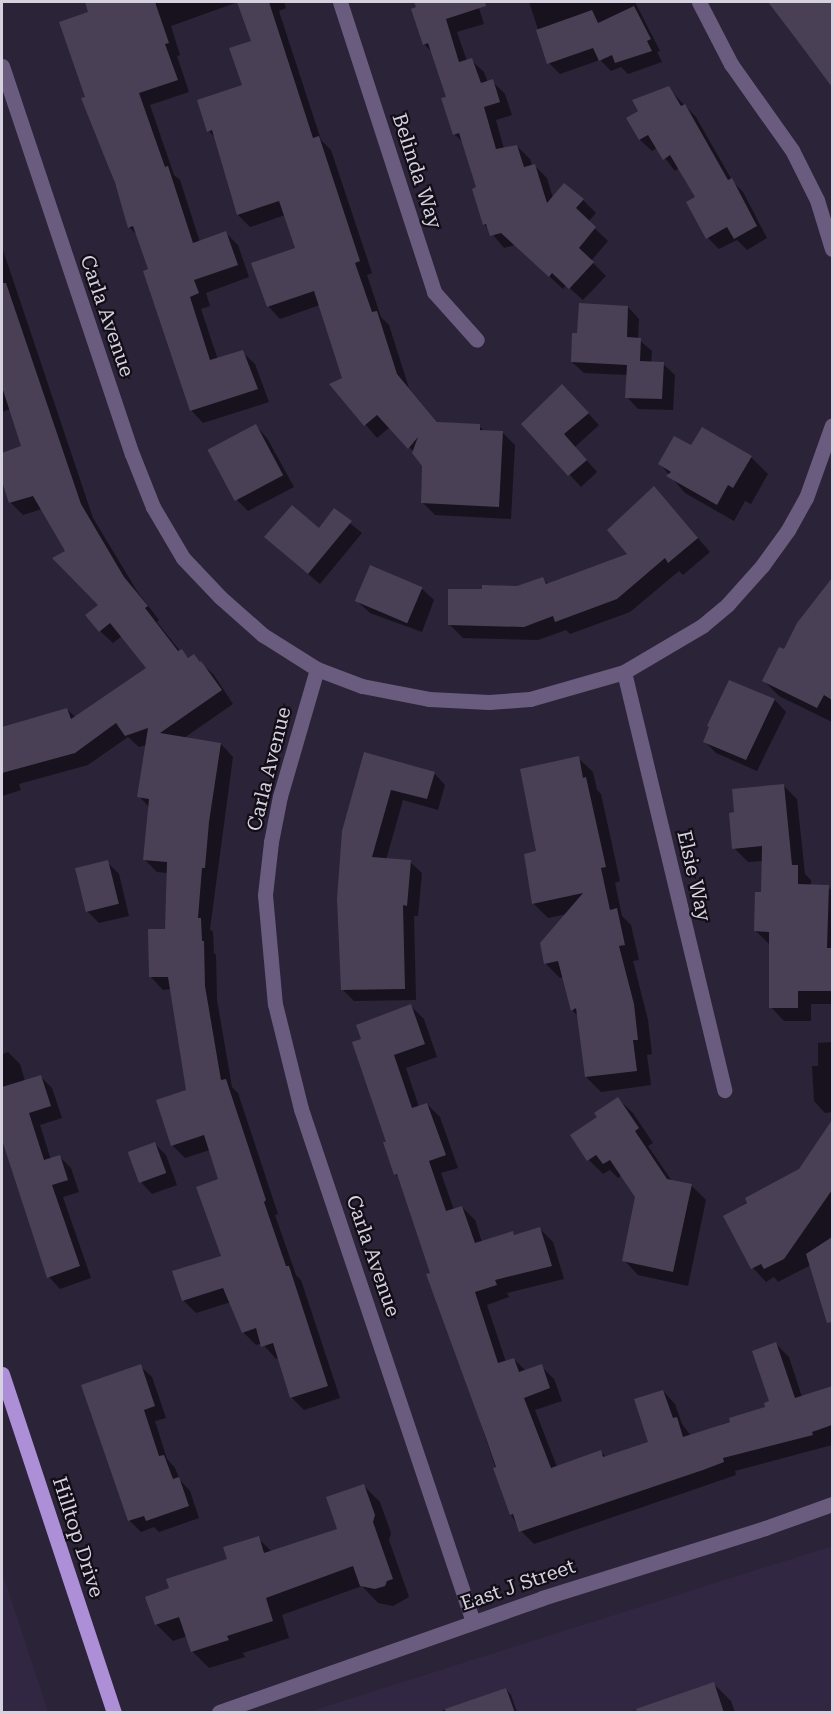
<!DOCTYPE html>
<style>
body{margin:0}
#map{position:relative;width:834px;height:1714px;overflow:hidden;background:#2b2337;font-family:"Roboto Serif",serif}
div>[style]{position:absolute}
.built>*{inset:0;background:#322742}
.shadow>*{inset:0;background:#0007}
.building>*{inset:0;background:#494056;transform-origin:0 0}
.minor>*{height:15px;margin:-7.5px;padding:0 7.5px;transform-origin:7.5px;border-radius:7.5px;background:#6a5c7f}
.major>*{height:15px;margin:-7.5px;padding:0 7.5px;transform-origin:7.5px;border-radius:7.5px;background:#ac8fd7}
span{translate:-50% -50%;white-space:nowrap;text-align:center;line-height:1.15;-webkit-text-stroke:4.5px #120e17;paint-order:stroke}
.street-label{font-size:20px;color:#d6d1de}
.frame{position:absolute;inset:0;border:3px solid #d6d1de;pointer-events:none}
</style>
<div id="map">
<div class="built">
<div style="clip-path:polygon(832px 1546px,832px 1712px,308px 1712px)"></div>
<div style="clip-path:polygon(2px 1571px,48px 1712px,2px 1712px)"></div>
</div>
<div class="shadow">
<div style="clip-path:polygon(86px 2px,284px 2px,286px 8px,279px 11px,321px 140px,331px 150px,372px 273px,367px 275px,381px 317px,389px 325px,409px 388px,439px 424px,479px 426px,485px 432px,503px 433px,515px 445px,511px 519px,435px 515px,422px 502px,423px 466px,414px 452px,390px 427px,377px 438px,332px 385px,344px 378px,320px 305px,280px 319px,268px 306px,297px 249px,285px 215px,250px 227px,238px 215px,216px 139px,209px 131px,244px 86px,253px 42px,238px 2px,171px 26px,180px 55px,177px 56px,189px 92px,150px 105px,174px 175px,180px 180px,200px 242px,226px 233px,238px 245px,249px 277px,206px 293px,210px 306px,201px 309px,218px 360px,242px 352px,255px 364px,269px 402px,203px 423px,191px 410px,138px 236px,129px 227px,87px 98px,90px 13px)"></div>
<div style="clip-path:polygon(416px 2px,477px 2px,484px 24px,457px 32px,467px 61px,471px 60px,484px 72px,488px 83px,492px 81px,505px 94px,512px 115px,496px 120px,504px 149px,517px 146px,530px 159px,532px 166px,534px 165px,547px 178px,553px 198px,583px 200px,596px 213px,588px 222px,608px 241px,591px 261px,606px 276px,583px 300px,566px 285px,563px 289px,515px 245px,504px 248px,484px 224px,478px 188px,464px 143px,454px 134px,448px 98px,432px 52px,424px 44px)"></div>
<div style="clip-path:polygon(529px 2px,635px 2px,660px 51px,657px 52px,662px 62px,628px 74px,621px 67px,611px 71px,600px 60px,560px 74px,549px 63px)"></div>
<div style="clip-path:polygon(773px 2px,832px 2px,832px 84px,781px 16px)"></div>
<div style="clip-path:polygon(668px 88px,696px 117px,733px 182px,743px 192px,767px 238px,747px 250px,737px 240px,719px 249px,708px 238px,697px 198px,679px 168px,675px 171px,657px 148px,652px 151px,640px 140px,628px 118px)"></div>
<div style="clip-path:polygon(2px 247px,93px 518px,137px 591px,159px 620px,157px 622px,180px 651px,190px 659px,194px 656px,214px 675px,233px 704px,184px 738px,221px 744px,233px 757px,210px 929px,213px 932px,214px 953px,216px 955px,217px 1000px,232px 1087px,238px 1093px,278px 1214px,275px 1215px,296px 1275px,301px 1280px,340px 1398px,304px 1410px,291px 1397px,279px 1358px,276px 1359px,262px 1343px,256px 1345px,243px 1332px,231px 1302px,196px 1313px,183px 1300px,222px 1257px,220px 1180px,210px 1150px,185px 1158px,172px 1145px,188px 1091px,171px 989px,163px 990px,151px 977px,166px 930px,168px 873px,157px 872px,144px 859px,149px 807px,139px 796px,147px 745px,139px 747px,128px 737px,88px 765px,19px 784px,21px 790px,2px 796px,2px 744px,32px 735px,67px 709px,75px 717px,148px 668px,122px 636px,113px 643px,100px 631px,100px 605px,42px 509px,23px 515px,10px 502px,2px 483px,2px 454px,23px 447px,10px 409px,2px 412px)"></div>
<div style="clip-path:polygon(628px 307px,639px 319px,638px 339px,652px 351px,651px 363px,663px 364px,675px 375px,673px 410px,638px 409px,627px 397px,628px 375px,584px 373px,572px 362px,578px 334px)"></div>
<div style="clip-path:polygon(574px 398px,599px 425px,575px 447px,597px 472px,581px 487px,523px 424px)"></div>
<div style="clip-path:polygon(256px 426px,267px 438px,294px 487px,248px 511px,237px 500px,210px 451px)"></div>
<div style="clip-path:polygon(692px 447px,751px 457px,768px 474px,751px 504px,745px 501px,734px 521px,685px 493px,660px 464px)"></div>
<div style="clip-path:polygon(667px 502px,710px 552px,683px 575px,679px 571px,630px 612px,570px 634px,566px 630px,538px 640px,463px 638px,449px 624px,484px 591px,518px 587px,543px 579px,548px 584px,630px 555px)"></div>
<div style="clip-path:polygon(334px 510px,362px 533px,320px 584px,277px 548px,319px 530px)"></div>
<div style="clip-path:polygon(829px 585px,832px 587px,832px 722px,779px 696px,764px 681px)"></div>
<div style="clip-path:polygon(422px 589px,434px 600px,422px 632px,370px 613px,358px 602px)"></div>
<div style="clip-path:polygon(730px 681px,775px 700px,786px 712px,757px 771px,716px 753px,705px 742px)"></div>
<div style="clip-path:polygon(365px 754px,434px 773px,445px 785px,438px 810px,403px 800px,386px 860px,410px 862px,422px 873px,418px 916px,414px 916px,416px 1000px,354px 1001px,342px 989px)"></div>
<div style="clip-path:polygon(578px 758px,593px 772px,597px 790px,601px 794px,620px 881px,615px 883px,622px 916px,631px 925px,639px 960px,633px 961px,648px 1020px,652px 1054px,647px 1055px,651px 1085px,601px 1092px,586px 1077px,579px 1017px,572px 1010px,564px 977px,560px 978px,545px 963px,567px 914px,548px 918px,533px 903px,538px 852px)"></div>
<div style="clip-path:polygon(784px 786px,797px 799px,805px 874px,811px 880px,811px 886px,828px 887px,832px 891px,832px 1004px,811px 1004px,811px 1021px,784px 1021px,771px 1007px,769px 944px,756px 931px,762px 894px,763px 861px,748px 862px,734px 848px)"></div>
<div style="clip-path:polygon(107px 862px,119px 874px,129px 916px,99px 923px,87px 911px)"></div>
<div style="clip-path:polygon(411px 1006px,424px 1019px,437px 1057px,406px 1068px,419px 1107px,427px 1104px,440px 1117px,458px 1168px,441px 1173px,454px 1210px,462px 1207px,475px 1220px,482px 1242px,513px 1233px,516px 1236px,540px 1229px,553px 1242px,564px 1279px,507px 1293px,509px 1297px,487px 1305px,506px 1362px,514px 1359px,526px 1371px,541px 1366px,554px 1379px,562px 1401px,535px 1410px,557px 1467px,601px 1452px,607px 1458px,650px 1443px,663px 1391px,675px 1404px,682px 1424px,691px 1436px,767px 1408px,771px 1402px,776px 1344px,789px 1357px,802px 1397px,832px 1386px,832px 1445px,735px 1471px,736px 1475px,716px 1482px,534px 1544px,521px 1531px,511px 1515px,400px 1178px,395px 1174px,363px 1040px)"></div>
<div style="clip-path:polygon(832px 1042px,832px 1112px,825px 1113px,814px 1101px,812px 1066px,818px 1066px,818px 1043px)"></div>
<div style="clip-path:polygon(8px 1052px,20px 1064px,25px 1081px,40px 1076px,52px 1088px,62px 1118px,40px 1125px,51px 1160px,60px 1157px,71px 1168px,79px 1192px,63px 1197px,91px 1278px,60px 1289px,49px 1277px,2px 1138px,2px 1054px)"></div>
<div style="clip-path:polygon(618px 1099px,633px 1113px,653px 1143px,648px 1146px,672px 1181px,691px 1185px,706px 1200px,688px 1286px,638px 1275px,624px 1260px,637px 1197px,622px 1175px,618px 1178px,610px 1170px,603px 1174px,589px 1160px,599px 1118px)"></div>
<div style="clip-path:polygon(827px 1130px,832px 1134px,832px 1307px,819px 1294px,811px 1265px,778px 1282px,774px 1277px,766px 1282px,753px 1268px,725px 1216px,800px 1170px)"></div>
<div style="clip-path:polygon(154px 1143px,166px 1155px,177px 1185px,152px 1194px,141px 1182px)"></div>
<div style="clip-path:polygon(140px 1366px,152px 1377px,166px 1418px,155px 1421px,167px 1459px,175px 1468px,180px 1480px,190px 1491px,199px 1518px,159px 1532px,154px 1527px,141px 1532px,129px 1520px)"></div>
<div style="clip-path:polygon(363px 1485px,380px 1502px,391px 1533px,389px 1540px,409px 1597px,393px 1606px,378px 1603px,362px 1586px,282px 1615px,289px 1638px,243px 1653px,245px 1657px,209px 1668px,192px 1651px,187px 1636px,173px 1641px,156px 1624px,171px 1589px,229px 1560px,258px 1538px,272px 1552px,339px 1530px)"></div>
<div style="clip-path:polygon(714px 1684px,731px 1701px,735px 1712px,631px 1712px)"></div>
<div style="clip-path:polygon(506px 1689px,511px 1695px,517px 1712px,438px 1712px)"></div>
</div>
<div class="building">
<div style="clip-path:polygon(85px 2px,155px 2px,169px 43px,165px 44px,178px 80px,139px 93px,165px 167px,168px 166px,193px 243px,226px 231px,238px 265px,194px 280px,199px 293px,190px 297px,210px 360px,243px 350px,258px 389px,190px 411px,143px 271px,148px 269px,133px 226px,128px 228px,115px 183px,81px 98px,85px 97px,59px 22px,88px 12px)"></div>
<div style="clip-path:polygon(237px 2px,269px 2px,313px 138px,319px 136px,360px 261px,355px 263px,372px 312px,377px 311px,397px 374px,437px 422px,480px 424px,480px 430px,503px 431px,499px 507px,421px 503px,422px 466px,412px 453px,418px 437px,408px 449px,377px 415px,364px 426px,329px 384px,342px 378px,314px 291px,267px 307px,251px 263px,295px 248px,279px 201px,237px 215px,212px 130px,207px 132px,197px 100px,242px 85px,229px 48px,251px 41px)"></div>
<div style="clip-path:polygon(414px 2px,485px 2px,486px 6px,446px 19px,459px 62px,472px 58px,481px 83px,493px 79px,500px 102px,484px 107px,496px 149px,517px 145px,524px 167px,535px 164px,547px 203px,564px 183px,584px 199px,576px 208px,596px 227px,579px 248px,594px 262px,569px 289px,552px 273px,549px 277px,501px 233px,490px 236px,486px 224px,483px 225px,472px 189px,476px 187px,459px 133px,453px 135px,441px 98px,446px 97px,428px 43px,423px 45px,411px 9px,416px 7px)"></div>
<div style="clip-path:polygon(768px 2px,832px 2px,832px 87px,794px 36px)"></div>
<div style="clip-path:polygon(634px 6px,651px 39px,647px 41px,652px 51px,615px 63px,612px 55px,599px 61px,593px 48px,547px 64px,536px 30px,592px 10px,598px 23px)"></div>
<div style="clip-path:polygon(669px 86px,681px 106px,685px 104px,728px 180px,732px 178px,757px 226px,734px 239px,727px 227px,706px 239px,686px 202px,695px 197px,670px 155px,663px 160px,648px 135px,639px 140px,626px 118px,638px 111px,632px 100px)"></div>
<div style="clip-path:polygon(2px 283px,6px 283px,81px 504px,124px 577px,148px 606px,145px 608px,178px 651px,182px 649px,188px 658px,194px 654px,200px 662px,201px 661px,222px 690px,160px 733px,221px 743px,209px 822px,205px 868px,202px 868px,198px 918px,201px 918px,202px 941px,204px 941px,205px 986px,221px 1080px,226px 1079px,266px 1200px,264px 1202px,286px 1266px,289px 1266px,328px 1386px,290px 1398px,273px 1343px,261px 1347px,256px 1328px,242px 1333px,223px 1288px,182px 1301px,172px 1271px,221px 1256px,196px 1187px,218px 1179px,204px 1135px,171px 1146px,156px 1100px,186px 1090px,168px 977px,149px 977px,148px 929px,165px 929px,167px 862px,143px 860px,149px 799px,137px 797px,148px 728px,125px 736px,116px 723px,75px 753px,2px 773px,2px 727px,67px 708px,71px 719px,146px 668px,110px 623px,99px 632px,85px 615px,98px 605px,52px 558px,65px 551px,33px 496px,9px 503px,2px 482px,2px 453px,21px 446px,2px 387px)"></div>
<div style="clip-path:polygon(579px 303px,628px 306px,627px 337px,641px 338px,640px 361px,664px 362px,662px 399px,625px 398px,627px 365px,571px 362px,572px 333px,577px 333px)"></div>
<div style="clip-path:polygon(562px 384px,589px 413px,564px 434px,587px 460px,568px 476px,521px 424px)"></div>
<div style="left:256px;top:424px;width:58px;height:55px;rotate:62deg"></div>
<div style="clip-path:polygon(702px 427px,752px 456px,733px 488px,728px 485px,717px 505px,666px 476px,671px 472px,658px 464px,674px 436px,691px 445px)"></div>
<div style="clip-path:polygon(654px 486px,698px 538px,668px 563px,665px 558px,617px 599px,555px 622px,553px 616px,524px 627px,448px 625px,448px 589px,482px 589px,482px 585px,517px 586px,543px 577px,546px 584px,627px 554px,607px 530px)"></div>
<div style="clip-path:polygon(292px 505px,319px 528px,334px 508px,352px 521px,308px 574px,264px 537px)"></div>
<div style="left:370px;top:565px;width:57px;height:39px;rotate:23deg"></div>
<div style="clip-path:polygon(832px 578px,832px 700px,824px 695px,817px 708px,762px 681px,779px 647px,784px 649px,797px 623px)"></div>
<div style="clip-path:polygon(729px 680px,775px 699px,746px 760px,703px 742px,709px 727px,707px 726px)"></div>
<div style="clip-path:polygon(364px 752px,435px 772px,427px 799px,391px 790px,372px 857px,411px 860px,407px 906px,403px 905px,405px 989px,341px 990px,337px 899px,342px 831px)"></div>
<div style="clip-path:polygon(579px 756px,583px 778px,586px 777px,606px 867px,601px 868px,610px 910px,617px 908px,625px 945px,619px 946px,634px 1004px,638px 1040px,633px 1040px,637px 1071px,585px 1077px,576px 1008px,571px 1011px,558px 961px,544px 964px,540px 943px,583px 893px,532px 904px,524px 854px,536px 851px,520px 769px)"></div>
<div style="clip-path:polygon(784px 784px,792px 865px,798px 865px,798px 884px,829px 885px,827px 948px,832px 948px,832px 991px,798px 991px,798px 1008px,769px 1008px,769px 932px,754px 931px,755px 892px,761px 892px,762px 846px,732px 849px,729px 813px,734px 812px,732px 789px)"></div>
<div style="left:108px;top:860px;width:45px;height:34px;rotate:76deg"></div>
<div style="clip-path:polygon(411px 1004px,425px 1044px,394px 1055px,412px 1108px,427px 1103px,446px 1155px,429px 1161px,446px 1211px,462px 1206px,475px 1243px,513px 1231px,514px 1235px,540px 1227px,552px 1266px,495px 1280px,497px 1285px,475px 1292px,498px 1363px,514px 1358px,519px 1372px,542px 1364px,550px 1388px,524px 1398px,551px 1468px,601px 1450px,603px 1457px,648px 1442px,634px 1399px,663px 1390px,673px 1418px,677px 1417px,683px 1437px,730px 1422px,729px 1418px,765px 1407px,764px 1403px,769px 1401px,752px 1351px,776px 1342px,795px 1398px,832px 1386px,832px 1425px,812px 1432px,813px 1435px,723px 1458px,724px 1462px,703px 1470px,519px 1532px,513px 1514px,510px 1515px,493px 1468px,496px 1467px,486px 1438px,426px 1274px,430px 1273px,397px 1174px,394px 1175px,383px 1142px,386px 1142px,352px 1042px,361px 1039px,356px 1025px)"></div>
<div style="clip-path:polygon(41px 1075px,51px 1106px,29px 1113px,44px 1160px,60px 1155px,68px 1180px,52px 1185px,80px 1266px,47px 1278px,2px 1140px,2px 1087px)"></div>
<div style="clip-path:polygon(618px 1097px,639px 1128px,635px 1131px,667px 1179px,692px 1184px,673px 1272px,622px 1261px,635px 1197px,610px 1160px,603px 1164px,596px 1155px,587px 1161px,570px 1135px,597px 1117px,594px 1113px)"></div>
<div style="clip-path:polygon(832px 1120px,832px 1190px,784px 1259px,764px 1269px,761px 1264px,751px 1269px,723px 1216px,747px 1203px,745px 1198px,799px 1169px)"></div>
<div style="left:155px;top:1142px;width:33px;height:29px;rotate:70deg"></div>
<div style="clip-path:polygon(832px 1237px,832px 1322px,827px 1323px,806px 1254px)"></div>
<div style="clip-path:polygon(141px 1364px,155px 1406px,144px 1410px,159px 1456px,164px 1455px,173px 1479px,179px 1477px,189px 1506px,146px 1521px,144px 1516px,128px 1521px,81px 1385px)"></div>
<div style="clip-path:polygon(364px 1484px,375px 1515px,373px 1522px,393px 1579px,387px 1581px,385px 1586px,375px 1589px,360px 1586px,353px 1566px,266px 1598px,273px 1621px,227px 1636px,229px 1640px,191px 1652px,179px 1617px,155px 1625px,145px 1597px,169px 1588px,166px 1579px,227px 1559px,223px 1547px,259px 1536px,264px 1553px,337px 1529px,326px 1497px)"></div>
<div style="clip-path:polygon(714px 1682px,724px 1713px,637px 1713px,636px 1709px)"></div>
<div style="clip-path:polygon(506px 1688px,515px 1713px,446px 1713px,445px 1709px)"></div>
</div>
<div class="minor">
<div style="left:340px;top:2px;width:305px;rotate:72deg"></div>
<div style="left:434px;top:292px;width:64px;rotate:48.1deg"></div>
<div style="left:699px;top:2px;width:70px;rotate:62.7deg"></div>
<div style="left:731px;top:64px;width:105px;rotate:54.7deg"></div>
<div style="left:792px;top:150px;width:56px;rotate:63.4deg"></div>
<div style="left:817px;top:200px;width:51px;rotate:73deg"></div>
<div style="left:2px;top:66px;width:409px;rotate:71.5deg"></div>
<div style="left:132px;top:454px;width:57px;rotate:68.4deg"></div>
<div style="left:153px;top:507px;width:59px;rotate:59.5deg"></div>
<div style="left:183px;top:558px;width:54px;rotate:46.5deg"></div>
<div style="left:220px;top:597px;width:57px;rotate:41.5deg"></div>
<div style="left:263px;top:635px;width:64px;rotate:32.2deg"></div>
<div style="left:317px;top:669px;width:48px;rotate:20.7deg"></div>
<div style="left:362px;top:686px;width:68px;rotate:11deg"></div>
<div style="left:429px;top:699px;width:60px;rotate:2.9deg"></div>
<div style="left:489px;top:702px;width:41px;rotate:-4.2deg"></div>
<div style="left:530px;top:699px;width:98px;rotate:-16deg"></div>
<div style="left:624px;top:672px;width:91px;rotate:-30.5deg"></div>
<div style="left:702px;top:626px;width:34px;rotate:-40deg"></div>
<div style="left:728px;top:604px;width:51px;rotate:-48.2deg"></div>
<div style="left:762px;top:566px;width:44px;rotate:-54.2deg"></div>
<div style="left:788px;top:530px;width:37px;rotate:-61deg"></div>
<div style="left:806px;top:498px;width:77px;rotate:-70.4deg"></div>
<div style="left:317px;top:669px;width:132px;rotate:106.2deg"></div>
<div style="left:280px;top:796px;width:47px;rotate:101.1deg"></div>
<div style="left:271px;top:842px;width:53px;rotate:96.5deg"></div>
<div style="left:265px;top:895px;width:109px;rotate:84.8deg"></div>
<div style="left:275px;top:1004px;width:108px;rotate:76.1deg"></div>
<div style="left:301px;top:1109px;width:541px;rotate:71.46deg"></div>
<div style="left:624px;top:672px;width:430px;rotate:76.5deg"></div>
<div style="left:219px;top:1712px;width:343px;rotate:-19.4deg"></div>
<div style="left:542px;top:1598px;width:234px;rotate:-17.4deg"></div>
<div style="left:765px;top:1528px;width:71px;rotate:-19.7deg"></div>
</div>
<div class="major">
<div style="left:2px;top:1374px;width:356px;rotate:71.7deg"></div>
</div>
<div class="street-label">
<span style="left:417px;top:171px;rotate:72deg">Belinda Way</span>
<span style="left:107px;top:316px;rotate:71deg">Carla Avenue</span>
<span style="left:269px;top:769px;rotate:-76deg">Carla Avenue</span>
<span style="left:694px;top:876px;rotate:77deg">Elsie Way</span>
<span style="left:373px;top:1256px;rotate:71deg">Carla Avenue</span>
<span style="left:78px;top:1537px;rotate:72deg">Hilltop Drive</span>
<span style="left:518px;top:1585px;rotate:-19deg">East J Street</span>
</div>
<div class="frame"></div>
</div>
